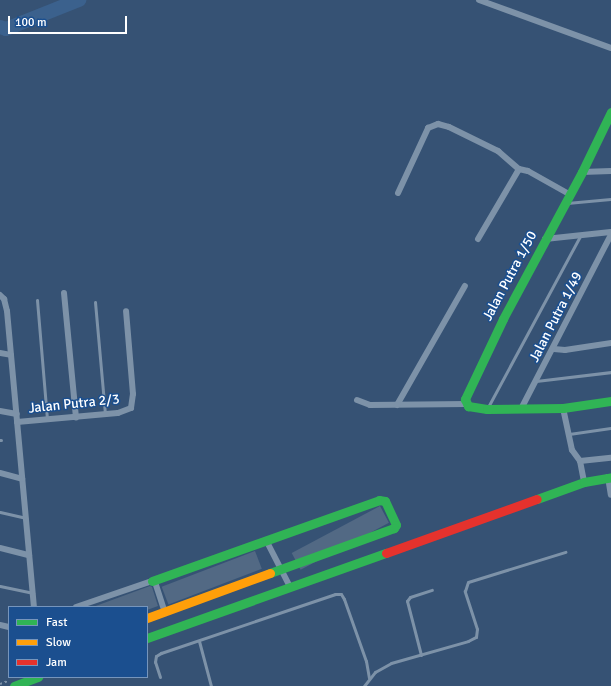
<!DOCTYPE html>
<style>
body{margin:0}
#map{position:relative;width:611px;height:686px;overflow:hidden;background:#365274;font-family:Signika,sans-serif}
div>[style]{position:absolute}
.river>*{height:14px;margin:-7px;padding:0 7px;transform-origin:7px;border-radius:7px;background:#3b618d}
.building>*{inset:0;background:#526984;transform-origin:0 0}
.path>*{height:1.5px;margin-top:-0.75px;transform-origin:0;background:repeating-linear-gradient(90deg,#7d92a8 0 2px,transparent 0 5px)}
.lane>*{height:3px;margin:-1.5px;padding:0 1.5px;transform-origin:1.5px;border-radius:1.5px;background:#7d92a8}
.street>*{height:6px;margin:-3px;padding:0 3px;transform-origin:3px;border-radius:3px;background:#7d92a8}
.fast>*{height:9px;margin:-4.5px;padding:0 4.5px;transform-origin:4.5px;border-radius:4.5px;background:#30b455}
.slow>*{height:9px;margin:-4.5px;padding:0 4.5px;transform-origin:4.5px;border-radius:4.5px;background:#ff9f0a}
.jam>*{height:9px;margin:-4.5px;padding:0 4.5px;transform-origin:4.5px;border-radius:4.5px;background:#e5322d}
span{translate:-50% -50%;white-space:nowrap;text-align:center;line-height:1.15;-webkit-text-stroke:3px #1b4f8f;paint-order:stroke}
.street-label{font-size:14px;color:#fff}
.legend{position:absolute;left:8px;top:606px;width:140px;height:72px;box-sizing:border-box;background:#1b4f8f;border:1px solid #7695bc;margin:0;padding:5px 7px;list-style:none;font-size:12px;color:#fff}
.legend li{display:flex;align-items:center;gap:8px;height:20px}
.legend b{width:20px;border:1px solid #7695bc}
.scale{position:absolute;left:8px;top:16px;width:119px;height:18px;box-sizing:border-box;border:2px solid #fff;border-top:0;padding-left:5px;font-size:12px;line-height:14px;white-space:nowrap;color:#fff;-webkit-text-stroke:3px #1b4f8f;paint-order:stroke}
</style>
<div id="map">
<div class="river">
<div style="left:0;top:27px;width:6px;rotate:18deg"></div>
<div style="left:6px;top:29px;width:79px;rotate:-21.7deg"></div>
</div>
<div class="building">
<div style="left:380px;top:506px;width:19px;height:100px;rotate:62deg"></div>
<div style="left:255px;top:551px;width:19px;height:100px;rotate:69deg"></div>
<div style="clip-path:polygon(150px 586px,152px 587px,158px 606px,147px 610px,147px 607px,93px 607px)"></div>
</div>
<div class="path">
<div style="left:0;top:684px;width:9px;rotate:-21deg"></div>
</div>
<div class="lane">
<div style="left:567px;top:203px;width:44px;rotate:-5.2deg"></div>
<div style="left:37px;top:300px;width:119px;rotate:85.2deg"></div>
<div style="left:95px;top:302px;width:113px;rotate:84.9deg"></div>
<div style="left:536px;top:381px;width:76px;rotate:-6.8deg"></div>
<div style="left:488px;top:407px;width:194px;rotate:-61.7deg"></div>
<div style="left:569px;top:434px;width:42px;rotate:-8.1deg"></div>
<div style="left:0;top:440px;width:1px"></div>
<div style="left:0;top:512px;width:27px;rotate:13deg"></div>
<div style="left:0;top:586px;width:34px;rotate:12deg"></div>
<div style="left:199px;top:641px;width:47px;rotate:75.1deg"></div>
<div style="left:421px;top:655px;width:56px;rotate:-104.5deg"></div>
<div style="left:407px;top:601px;width:5px;rotate:-53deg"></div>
<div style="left:410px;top:597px;width:23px;rotate:-18deg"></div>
<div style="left:160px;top:677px;width:16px;rotate:-108deg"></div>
<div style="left:155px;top:662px;width:6px;rotate:-81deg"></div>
<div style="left:156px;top:656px;width:6px;rotate:-31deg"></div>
<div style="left:161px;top:653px;width:184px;rotate:-18.7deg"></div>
<div style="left:335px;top:594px;width:6px"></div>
<div style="left:341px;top:594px;width:6px;rotate:59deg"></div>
<div style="left:344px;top:599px;width:66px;rotate:70.5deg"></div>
<div style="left:366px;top:661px;width:17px;rotate:80deg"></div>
<div style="left:364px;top:686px;width:18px;rotate:-52deg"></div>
<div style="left:375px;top:672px;width:18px;rotate:-29deg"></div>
<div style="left:391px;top:663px;width:80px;rotate:-15.9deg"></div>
<div style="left:468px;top:641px;width:9px;rotate:-27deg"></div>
<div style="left:476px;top:637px;width:8px;rotate:-83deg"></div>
<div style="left:477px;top:629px;width:40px;rotate:-108deg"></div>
<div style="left:465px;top:591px;width:9px;rotate:-72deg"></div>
<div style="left:468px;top:582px;width:102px;rotate:-17.2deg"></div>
</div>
<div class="street">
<div style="left:479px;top:0;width:140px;rotate:20deg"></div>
<div style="left:582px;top:172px;width:29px;rotate:-2deg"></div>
<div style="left:398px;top:193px;width:72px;rotate:-65.2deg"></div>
<div style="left:428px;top:128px;width:11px;rotate:-22deg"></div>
<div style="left:438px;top:124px;width:11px;rotate:15deg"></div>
<div style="left:449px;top:127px;width:55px;rotate:26.1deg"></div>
<div style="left:498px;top:151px;width:28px;rotate:41deg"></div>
<div style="left:478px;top:239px;width:81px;rotate:-59.6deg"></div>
<div style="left:519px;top:169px;width:9px;rotate:13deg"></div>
<div style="left:528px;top:171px;width:47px;rotate:29.3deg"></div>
<div style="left:545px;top:239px;width:66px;rotate:-6.1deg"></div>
<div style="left:64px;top:293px;width:125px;rotate:84.5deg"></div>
<div style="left:0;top:295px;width:6px;rotate:45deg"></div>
<div style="left:4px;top:299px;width:12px;rotate:76deg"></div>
<div style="left:7px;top:311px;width:297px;rotate:84.8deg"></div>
<div style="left:554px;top:349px;width:11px;rotate:5deg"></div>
<div style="left:565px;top:350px;width:47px;rotate:-8.7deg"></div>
<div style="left:0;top:353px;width:11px;rotate:10deg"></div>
<div style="left:357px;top:400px;width:14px;rotate:21deg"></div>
<div style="left:370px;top:405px;width:97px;rotate:-0.6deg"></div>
<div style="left:397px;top:405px;width:137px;rotate:-60.3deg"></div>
<div style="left:563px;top:408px;width:43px;rotate:77.9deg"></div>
<div style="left:572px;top:450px;width:14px;rotate:54deg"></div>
<div style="left:580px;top:461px;width:21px;rotate:79deg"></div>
<div style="left:521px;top:409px;width:196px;rotate:-62.7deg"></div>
<div style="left:0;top:411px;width:17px;rotate:10deg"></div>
<div style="left:17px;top:422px;width:101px;rotate:-5.1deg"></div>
<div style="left:118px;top:413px;width:14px;rotate:-21deg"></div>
<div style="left:131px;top:408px;width:14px;rotate:-82deg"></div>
<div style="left:133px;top:394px;width:83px;rotate:-94.8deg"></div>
<div style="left:580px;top:461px;width:31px;rotate:-6deg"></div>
<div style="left:0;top:473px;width:23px;rotate:15deg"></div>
<div style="left:608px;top:477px;width:18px;rotate:81deg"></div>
<div style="left:266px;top:540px;width:53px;rotate:62.9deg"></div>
<div style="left:0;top:548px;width:30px;rotate:14deg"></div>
<div style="left:76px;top:607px;width:80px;rotate:-18.9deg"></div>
<div style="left:152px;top:581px;width:3px;rotate:18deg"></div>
<div style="left:155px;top:582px;width:32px;rotate:72deg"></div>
<div style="left:0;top:625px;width:9px;rotate:13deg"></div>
</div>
<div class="fast">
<div style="left:611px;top:112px;width:67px;rotate:115.8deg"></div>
<div style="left:582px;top:172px;width:167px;rotate:118.3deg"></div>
<div style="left:503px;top:319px;width:89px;rotate:115.4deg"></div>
<div style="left:465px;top:399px;width:8px;rotate:67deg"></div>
<div style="left:468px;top:406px;width:19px;rotate:9deg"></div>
<div style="left:487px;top:409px;width:76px;rotate:-0.8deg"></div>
<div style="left:563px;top:408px;width:49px;rotate:-8.3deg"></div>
<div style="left:537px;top:499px;width:50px;rotate:-19.9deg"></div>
<div style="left:584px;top:482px;width:27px;rotate:-10deg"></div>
<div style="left:152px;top:581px;width:241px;rotate:-19.6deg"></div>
<div style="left:379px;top:500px;width:6px;rotate:9deg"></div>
<div style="left:385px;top:501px;width:26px;rotate:65deg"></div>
<div style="left:396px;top:525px;width:4px;rotate:124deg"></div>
<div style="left:394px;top:528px;width:132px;rotate:160.1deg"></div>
<div style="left:147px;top:638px;width:254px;rotate:-19.6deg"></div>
<div style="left:14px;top:686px;width:26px;rotate:-21deg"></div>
</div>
<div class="slow">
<div style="left:147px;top:618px;width:131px;rotate:-20.1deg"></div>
</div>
<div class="jam">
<div style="left:386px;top:553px;width:160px;rotate:-19.7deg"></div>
</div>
<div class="street-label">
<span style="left:510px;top:276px;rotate:-62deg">Jalan Putra 1/50</span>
<span style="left:556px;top:317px;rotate:-63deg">Jalan Putra 1/49</span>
<span style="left:74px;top:404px;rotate:-6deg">Jalan Putra 2/3</span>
</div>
<ul class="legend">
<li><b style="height:5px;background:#30b455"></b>Fast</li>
<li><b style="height:5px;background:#ff9f0a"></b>Slow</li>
<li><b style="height:5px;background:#e5322d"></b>Jam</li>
</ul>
<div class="scale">100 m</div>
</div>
